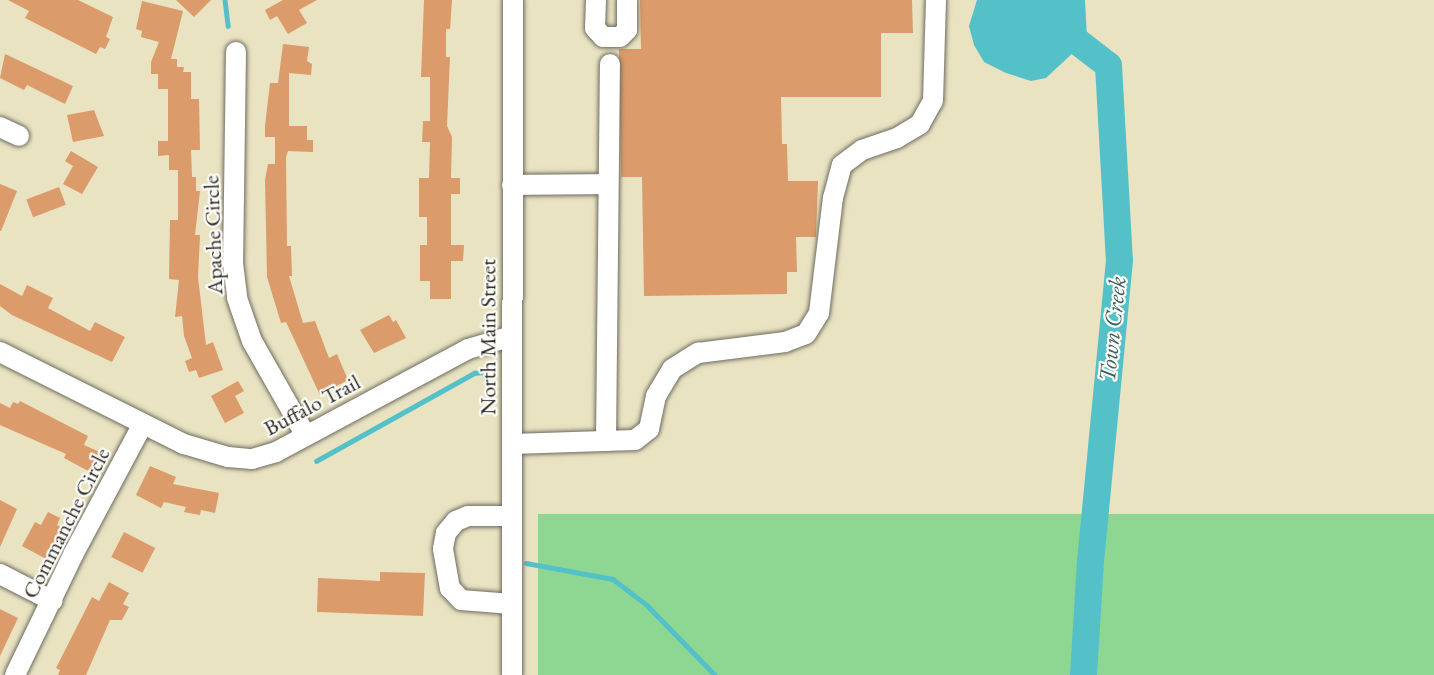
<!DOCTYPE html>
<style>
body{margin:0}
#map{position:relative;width:1434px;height:675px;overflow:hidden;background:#e9e3c2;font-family:"EB Garamond",serif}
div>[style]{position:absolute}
.green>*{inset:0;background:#8ed793;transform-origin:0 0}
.water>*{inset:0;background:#54c1c9}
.stream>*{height:4.5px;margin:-2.25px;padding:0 2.25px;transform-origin:2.25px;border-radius:2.25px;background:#54c1c9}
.river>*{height:27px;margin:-13.5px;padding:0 13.5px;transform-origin:13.5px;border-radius:13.5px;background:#54c1c9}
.building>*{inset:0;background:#db9b6a;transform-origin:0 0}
.roads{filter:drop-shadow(0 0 2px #6e6b60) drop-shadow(0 0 2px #6e6b60)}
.minor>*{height:20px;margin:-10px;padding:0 10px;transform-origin:10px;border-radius:10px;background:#fff}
span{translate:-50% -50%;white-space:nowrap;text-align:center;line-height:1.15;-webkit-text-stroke:4.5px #fdfcf7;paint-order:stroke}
.street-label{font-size:22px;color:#2b2b2b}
.water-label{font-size:24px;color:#396062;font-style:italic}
</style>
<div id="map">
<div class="green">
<div style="left:1434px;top:514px;width:161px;height:896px;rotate:90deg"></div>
</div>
<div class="water">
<div style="clip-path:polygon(977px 0,1076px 0,1083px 27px,1076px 50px,1046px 78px,1031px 81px,1006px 73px,984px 62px,974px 45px,969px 26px)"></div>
</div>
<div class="stream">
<div style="left:225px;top:0;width:26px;rotate:83deg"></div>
<div style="left:316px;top:461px;width:181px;rotate:-29.1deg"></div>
<div style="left:474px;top:373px;width:9px;rotate:-6deg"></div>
<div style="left:483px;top:372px;width:13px;rotate:63deg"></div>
<div style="left:526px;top:563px;width:88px;rotate:10.4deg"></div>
<div style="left:613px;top:579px;width:43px;rotate:37.4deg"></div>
<div style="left:647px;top:605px;width:98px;rotate:45.8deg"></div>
</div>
<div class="river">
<div style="left:1071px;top:0;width:38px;rotate:87deg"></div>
<div style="left:1073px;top:38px;width:44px;rotate:37.6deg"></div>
<div style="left:1108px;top:65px;width:195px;rotate:86.8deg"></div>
<div style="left:1119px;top:260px;width:301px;rotate:95.5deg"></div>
<div style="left:1090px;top:560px;width:115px;rotate:93.5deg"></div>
</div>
<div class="building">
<div style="clip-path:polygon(8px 0,78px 0,113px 17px,106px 37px,110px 39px,105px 49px,100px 47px,96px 54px,25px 18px,29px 11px)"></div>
<div style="clip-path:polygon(176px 0,211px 0,194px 17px)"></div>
<div style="clip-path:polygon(283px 0,317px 0,299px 10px,307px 23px,288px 34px,277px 16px,270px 20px,265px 10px)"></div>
<div style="clip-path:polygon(424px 0,452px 0,450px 29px,446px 29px,446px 57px,450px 57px,447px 126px,452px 137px,451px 178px,460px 178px,460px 194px,451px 194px,451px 245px,464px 245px,463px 261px,451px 261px,451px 299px,430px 299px,430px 281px,420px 281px,420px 245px,427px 245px,427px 217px,419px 217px,419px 178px,429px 178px,430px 142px,422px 142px,423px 121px,430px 121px,430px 77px,421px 77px)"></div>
<div style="clip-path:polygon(640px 0,912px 0,913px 33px,881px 33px,881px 97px,781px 97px,782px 144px,787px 144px,788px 181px,818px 181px,816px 237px,796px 237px,797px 272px,787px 272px,787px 294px,644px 296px,642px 177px,621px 177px,619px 49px,641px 49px)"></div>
<div style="clip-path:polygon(142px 1px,183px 11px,171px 59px,177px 59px,177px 67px,184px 67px,183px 72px,191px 72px,191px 99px,199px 99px,200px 150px,191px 150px,192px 177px,196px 177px,196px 191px,200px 191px,195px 235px,200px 235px,198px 277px,206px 345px,213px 342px,223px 370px,199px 378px,196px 370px,189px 372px,185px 361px,192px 358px,184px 336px,182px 316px,175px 317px,179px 280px,169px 279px,170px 220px,178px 220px,178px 170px,169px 170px,169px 155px,158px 156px,158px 141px,168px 141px,168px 89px,158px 89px,158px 74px,151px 74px,151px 62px,159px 42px,141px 37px,142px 31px,136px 29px)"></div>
<div style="clip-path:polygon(283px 44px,309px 47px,307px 61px,312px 64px,311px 75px,289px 73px,289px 126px,307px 126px,307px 140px,313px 140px,313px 152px,288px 151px,286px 157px,287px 246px,291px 246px,292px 276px,289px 276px,303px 323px,315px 321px,329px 358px,337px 354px,348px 380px,320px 395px,286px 322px,281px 323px,267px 277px,265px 180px,268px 164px,275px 164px,275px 137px,265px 137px,265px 126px,270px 83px,278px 83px)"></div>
<div style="clip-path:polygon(5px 54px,73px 86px,65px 104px,27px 85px,24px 90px,0 78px)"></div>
<div style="clip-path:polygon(94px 110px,104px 136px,73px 142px,67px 115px)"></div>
<div style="clip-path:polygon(71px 151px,98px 167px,82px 194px,63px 184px,73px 166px,65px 161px)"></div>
<div style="clip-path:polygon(0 184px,17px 191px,1px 231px,0 231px)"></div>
<div style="left:59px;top:187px;width:19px;height:35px;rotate:69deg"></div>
<div style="clip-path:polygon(0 284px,22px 296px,27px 285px,53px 298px,48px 308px,90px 331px,95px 322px,125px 337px,112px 362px,12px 315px,0 306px)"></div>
<div style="clip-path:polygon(389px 315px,393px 322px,396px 320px,406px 338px,374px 353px,360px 330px)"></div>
<div style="clip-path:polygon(238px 381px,244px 391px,235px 396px,244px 413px,225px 423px,211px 396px)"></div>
<div style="clip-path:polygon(20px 401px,88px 436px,84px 445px,102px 453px,92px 473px,64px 458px,66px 454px,0 425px,0 403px,10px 408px,13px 402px,18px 404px)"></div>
<div style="clip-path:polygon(150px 466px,176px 477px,173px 484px,219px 493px,215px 513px,201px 510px,200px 515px,184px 512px,186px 507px,164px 502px,161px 508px,136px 495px)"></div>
<div style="clip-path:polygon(0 500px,17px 509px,0 547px)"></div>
<div style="clip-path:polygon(48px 512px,60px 518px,57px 525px,64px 529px,48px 560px,22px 546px,35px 522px,41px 525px)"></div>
<div style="left:124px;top:532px;width:35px;height:28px;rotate:27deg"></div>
<div style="clip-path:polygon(380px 572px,425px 573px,423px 616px,317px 612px,318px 578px,380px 581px)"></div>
<div style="clip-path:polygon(109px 582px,129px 593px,123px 604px,129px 607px,122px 620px,110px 620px,86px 675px,58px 675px,60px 670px,56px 668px,92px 597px,99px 601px)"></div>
<div style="clip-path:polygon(0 609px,18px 618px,0 656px)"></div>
</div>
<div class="roads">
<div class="minor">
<div style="left:596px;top:0;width:28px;rotate:92deg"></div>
<div style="left:595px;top:28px;width:12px;rotate:48deg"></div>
<div style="left:603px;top:37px;width:17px"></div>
<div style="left:620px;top:37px;width:10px;rotate:-45deg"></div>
<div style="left:627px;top:30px;width:30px;rotate:-90deg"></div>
<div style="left:236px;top:52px;width:211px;rotate:90.8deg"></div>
<div style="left:233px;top:263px;width:35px;rotate:83deg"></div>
<div style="left:237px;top:298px;width:46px;rotate:70.8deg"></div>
<div style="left:252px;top:341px;width:109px;rotate:60.4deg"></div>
<div style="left:0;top:127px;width:21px;rotate:25deg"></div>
<div style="left:512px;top:185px;width:95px;rotate:-0.6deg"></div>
<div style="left:0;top:352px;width:206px;rotate:26.6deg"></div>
<div style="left:184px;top:444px;width:46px;rotate:16.5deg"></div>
<div style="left:228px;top:457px;width:24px;rotate:5deg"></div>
<div style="left:252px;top:459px;width:25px;rotate:-16deg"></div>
<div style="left:276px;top:452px;width:218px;rotate:-28.2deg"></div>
<div style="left:468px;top:349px;width:46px;rotate:-16.5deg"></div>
<div style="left:606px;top:441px;width:377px;rotate:-89.4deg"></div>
<div style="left:512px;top:444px;width:123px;rotate:-1.9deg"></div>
<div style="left:635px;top:440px;width:18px;rotate:-38deg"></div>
<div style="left:649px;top:429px;width:34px;rotate:-78deg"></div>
<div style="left:656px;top:396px;width:31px;rotate:-59deg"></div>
<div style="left:672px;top:369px;width:31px;rotate:-32deg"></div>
<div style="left:698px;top:353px;width:88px;rotate:-7.2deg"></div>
<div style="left:785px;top:342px;width:22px;rotate:-21deg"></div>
<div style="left:806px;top:334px;width:25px;rotate:-58deg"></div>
<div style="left:819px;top:313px;width:116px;rotate:-83.1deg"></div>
<div style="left:833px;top:198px;width:34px;rotate:-75deg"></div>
<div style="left:842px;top:165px;width:25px;rotate:-37deg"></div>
<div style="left:862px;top:150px;width:37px;rotate:-19deg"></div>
<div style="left:897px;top:138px;width:27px;rotate:-31deg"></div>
<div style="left:920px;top:124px;width:26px;rotate:-61deg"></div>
<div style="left:933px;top:101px;width:101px;rotate:-88.3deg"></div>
<div style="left:512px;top:516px;width:44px;rotate:180deg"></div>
<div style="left:468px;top:516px;width:13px;rotate:157deg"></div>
<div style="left:456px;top:521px;width:16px;rotate:130deg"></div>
<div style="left:446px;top:533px;width:16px;rotate:101deg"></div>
<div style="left:443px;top:549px;width:40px;rotate:80deg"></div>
<div style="left:450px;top:588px;width:16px;rotate:47deg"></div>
<div style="left:461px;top:600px;width:51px;rotate:4.5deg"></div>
<div style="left:0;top:574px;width:59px;rotate:27deg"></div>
<div style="left:15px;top:675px;width:136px;rotate:-64.2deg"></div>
<div style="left:74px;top:553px;width:146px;rotate:-61.9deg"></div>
<div style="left:512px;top:675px;width:675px;rotate:-89.92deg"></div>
</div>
</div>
<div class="street-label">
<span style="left:213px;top:235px;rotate:-92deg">Apache Circle</span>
<span style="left:488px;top:337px;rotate:-90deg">North Main Street</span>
<span style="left:312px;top:405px;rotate:-28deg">Buffalo Trail</span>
<span style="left:66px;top:523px;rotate:-63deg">Commanche Circle</span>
</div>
<div class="water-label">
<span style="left:1112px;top:329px;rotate:-84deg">Town Creek</span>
</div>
</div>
